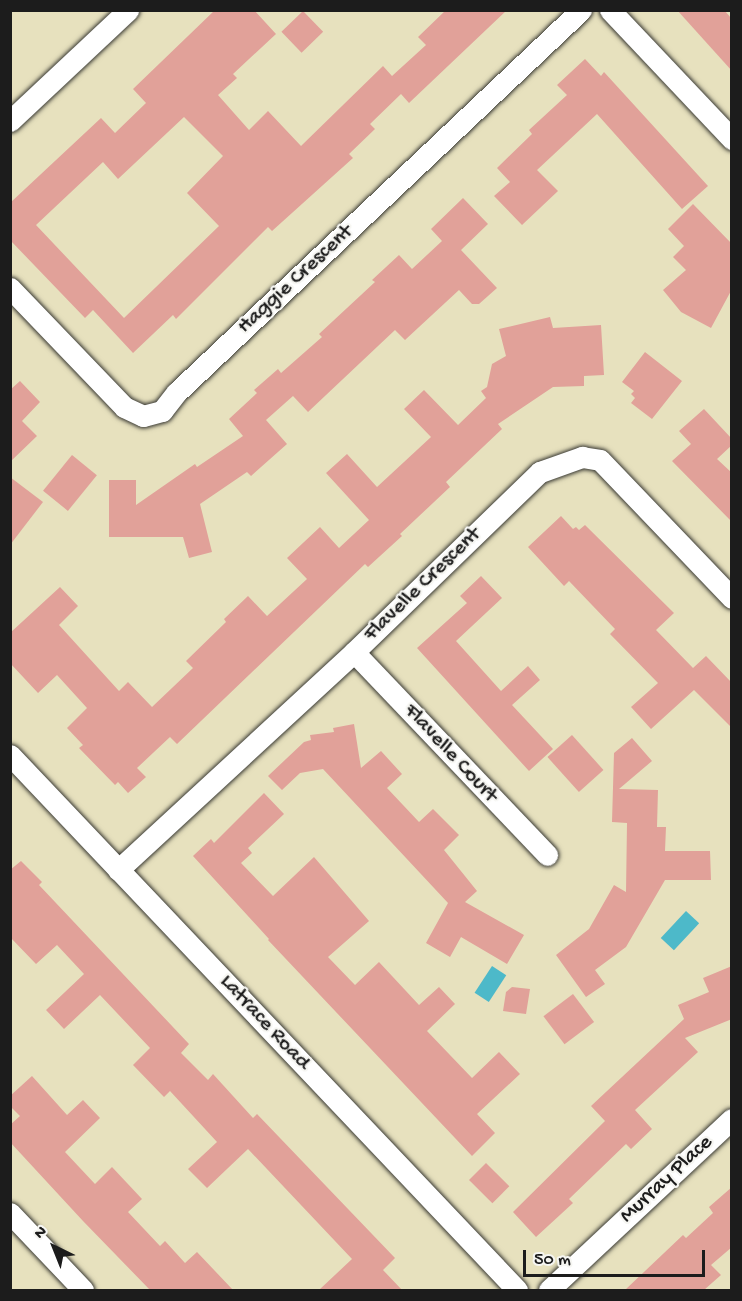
<!DOCTYPE html>
<style>
body{margin:0}
#map{position:relative;width:742px;height:1301px;overflow:hidden;background:#e7e1be;font-family:"Gochi Hand",sans-serif}
div>[style]{position:absolute}
.water>*{inset:0;background:#4db9c9;transform-origin:0 0}
.building>*{inset:0;background:#e1a199;transform-origin:0 0}
.roads{filter:drop-shadow(0 0 2px #3a3a34) drop-shadow(0 0 2px #3a3a34)}
.minor>*{height:21px;margin:-10.5px;padding:0 10.5px;transform-origin:10.5px;border-radius:10.5px;background:#fff}
span{translate:-50% -50%;white-space:nowrap;text-align:center;line-height:1.15;-webkit-text-stroke:4.5px #f6f6f2;paint-order:stroke}
.street-label{font-size:22px;color:#1c1c1c}
.frame{position:absolute;inset:0;border:12px solid #1c1c1c;pointer-events:none}
.north{position:absolute;left:24px;top:1217px;width:60px;height:60px;-webkit-text-stroke:4px #f6f6f2;paint-order:stroke;rotate:317deg;font-size:16px;font-weight:700;line-height:24px;text-align:center;color:#1c1c1c}
.north::after{content:'';display:block;margin:auto;width:21px;height:27px;background:#1c1c1c;clip-path:polygon(50% 0,100% 100%,50% 72%,0 100%)}
.scale{position:absolute;left:523px;top:1250px;width:182px;height:27px;box-sizing:border-box;border:3px solid #1c1c1c;border-top:0;padding-left:8px;font-size:18px;line-height:21px;white-space:nowrap;color:#1c1c1c;-webkit-text-stroke:4px #f6f6f2;paint-order:stroke}
</style>
<div id="map">
<div class="water">
<div style="left:686px;top:911px;width:18px;height:37px;rotate:43deg"></div>
<div style="left:492px;top:966px;width:17px;height:32px;rotate:33deg"></div>
</div>
<div class="building">
<div style="clip-path:polygon(evenodd,215px 10px,254px 10px,276px 34px,233px 74px,237px 78px,218px 95px,249px 130px,268px 111px,301px 146px,383px 66px,392px 76px,426px 45px,418px 37px,446px 10px,507px 10px,409px 103px,401px 94px,370px 124px,375px 129px,349px 154px,353px 158px,272px 231px,268px 227px,176px 319px,173px 315px,133px 353px,93px 310px,85px 318px,10px 240px,10px 203px,101px 118px,115px 133px,146px 103px,133px 89px,215px 10px,184px 117px,223px 156px,187px 193px,219px 226px,124px 318px,36px 225px,103px 162px,118px 179px,184px 117px)"></div>
<div style="clip-path:polygon(677px 10px,724px 10px,732px 19px,732px 71px)"></div>
<div style="left:303px;top:11px;width:29px;height:30px;rotate:46deg"></div>
<div style="clip-path:polygon(585px 59px,601px 76px,604px 72px,708px 186px,682px 209px,597px 114px,537px 170px,558px 191px,522px 225px,494px 196px,510px 182px,497px 168px,532px 134px,529px 130px,567px 95px,557px 85px)"></div>
<div style="clip-path:polygon(463px 198px,488px 224px,461px 250px,497px 288px,479px 304px,472px 304px,459px 290px,405px 340px,395px 330px,308px 412px,293px 396px,266px 420px,287px 444px,251px 476px,247px 472px,200px 504px,212px 552px,189px 558px,183px 537px,109px 537px,109px 480px,136px 480px,136px 505px,195px 464px,197px 467px,243px 436px,229px 419px,257px 393px,254px 390px,278px 369px,281px 373px,322px 337px,319px 334px,375px 282px,372px 280px,399px 255px,412px 269px,442px 241px,431px 229px)"></div>
<div style="clip-path:polygon(693px 204px,732px 244px,732px 289px,711px 328px,681px 312px,663px 290px,686px 270px,673px 257px,684px 246px,668px 229px)"></div>
<div style="clip-path:polygon(550px 317px,553px 328px,601px 325px,604px 375px,584px 376px,584px 386px,553px 387px,498px 424px,502px 429px,446px 482px,450px 487px,400px 534px,402px 536px,368px 567px,365px 564px,177px 744px,170px 737px,137px 768px,146px 777px,128px 793px,118px 782px,115px 785px,79px 748px,83px 745px,67px 728px,87px 708px,57px 675px,38px 693px,10px 663px,10px 633px,60px 587px,78px 606px,59px 625px,119px 691px,128px 682px,152px 707px,193px 668px,186px 661px,226px 622px,224px 619px,248px 596px,267px 616px,307px 579px,287px 558px,320px 527px,339px 548px,369px 520px,326px 473px,347px 454px,377px 487px,431px 437px,404px 409px,424px 390px,458px 425px,486px 398px,481px 391px,487px 387px,492px 364px,506px 356px,499px 329px)"></div>
<div style="clip-path:polygon(645px 352px,682px 381px,652px 419px,631px 403px,635px 398px,631px 394px,634px 391px,622px 382px)"></div>
<div style="clip-path:polygon(20px 381px,40px 402px,22px 421px,37px 436px,10px 462px,10px 390px)"></div>
<div style="clip-path:polygon(704px 409px,732px 439px,732px 445px,717px 459px,732px 473px,732px 522px,672px 461px,691px 444px,679px 431px)"></div>
<div style="left:72px;top:455px;width:32px;height:46px;rotate:39deg"></div>
<div style="clip-path:polygon(10px 477px,43px 502px,10px 545px)"></div>
<div style="clip-path:polygon(561px 516px,573px 529px,576px 527px,579px 530px,585px 525px,674px 613px,656px 630px,693px 668px,706px 656px,732px 683px,732px 728px,694px 690px,651px 729px,631px 707px,658px 683px,610px 634px,615px 629px,569px 581px,564px 586px,528px 547px)"></div>
<div style="clip-path:polygon(481px 576px,502px 598px,456px 641px,501px 691px,528px 666px,540px 680px,512px 705px,553px 749px,529px 771px,417px 648px,467px 603px,460px 596px)"></div>
<div style="clip-path:polygon(354px 724px,361px 768px,381px 751px,402px 774px,387px 788px,419px 822px,433px 809px,459px 835px,444px 850px,477px 891px,465px 902px,524px 935px,507px 964px,461px 937px,450px 957px,426px 943px,448px 903px,323px 769px,300px 773px,282px 790px,268px 776px,304px 742px,311px 740px,310px 735px,334px 732px,333px 728px)"></div>
<div style="left:572px;top:735px;width:47px;height:33px;rotate:48deg"></div>
<div style="clip-path:polygon(632px 738px,652px 761px,619px 789px,658px 790px,657px 827px,666px 827px,665px 851px,710px 851px,711px 880px,665px 880px,626px 947px,595px 970px,605px 984px,586px 997px,556px 955px,589px 929px,614px 885px,626px 892px,627px 823px,612px 822px,614px 753px)"></div>
<div style="clip-path:polygon(264px 793px,284px 814px,248px 848px,252px 853px,241px 863px,273px 896px,314px 857px,369px 921px,328px 957px,355px 985px,379px 962px,419px 1005px,439px 987px,455px 1004px,427px 1031px,472px 1078px,499px 1052px,520px 1074px,477px 1114px,495px 1133px,472px 1156px,268px 940px,269px 939px,193px 856px,211px 839px,214px 843px)"></div>
<div style="clip-path:polygon(21px 861px,42px 882px,39px 885px,189px 1044px,181px 1053px,208px 1080px,213px 1074px,253px 1118px,257px 1114px,395px 1258px,383px 1270px,402px 1290px,319px 1290px,352px 1259px,248px 1149px,207px 1188px,188px 1169px,217px 1142px,170px 1091px,164px 1097px,133px 1065px,150px 1048px,100px 995px,64px 1029px,46px 1010px,84px 974px,57px 945px,36px 964px,10px 937px,10px 870px)"></div>
<div style="clip-path:polygon(732px 966px,732px 1019px,685px 1038px,698px 1052px,635px 1110px,652px 1129px,631px 1149px,626px 1144px,569px 1199px,573px 1203px,536px 1237px,513px 1212px,605px 1121px,591px 1106px,684px 1019px,678px 1005px,709px 992px,703px 978px)"></div>
<div style="clip-path:polygon(512px 987px,530px 989px,526px 1014px,503px 1011px,506px 992px)"></div>
<div style="left:573px;top:994px;width:35px;height:37px;rotate:53deg"></div>
<div style="clip-path:polygon(32px 1076px,67px 1115px,83px 1100px,100px 1118px,65px 1152px,95px 1184px,112px 1167px,142px 1199px,128px 1212px,160px 1246px,165px 1241px,185px 1263px,197px 1252px,233px 1290px,150px 1290px,83px 1221px,10px 1142px,10px 1125px,20px 1116px,10px 1106px,10px 1096px)"></div>
<div style="left:486px;top:1163px;width:33px;height:24px;rotate:45deg"></div>
<div style="clip-path:polygon(732px 1187px,732px 1247px,711px 1265px,721px 1275px,704px 1290px,625px 1290px,683px 1235px,686px 1238px,713px 1213px,709px 1207px)"></div>
</div>
<div class="roads">
<div class="minor">
<div style="left:610px;top:10px;width:178px;rotate:46.6deg"></div>
<div style="left:10px;top:121px;width:162px;rotate:-43.2deg"></div>
<div style="left:10px;top:288px;width:165px;rotate:46.2deg"></div>
<div style="left:124px;top:407px;width:21px;rotate:25deg"></div>
<div style="left:143px;top:416px;width:20px;rotate:-15deg"></div>
<div style="left:162px;top:411px;width:24px;rotate:-52deg"></div>
<div style="left:177px;top:392px;width:556px;rotate:-43.4deg"></div>
<div style="left:354px;top:652px;width:280px;rotate:46.4deg"></div>
<div style="left:10px;top:755px;width:737px;rotate:46.54deg"></div>
<div style="left:118px;top:870px;width:321px;rotate:-42.7deg"></div>
<div style="left:354px;top:652px;width:259px;rotate:-44.1deg"></div>
<div style="left:540px;top:472px;width:45px;rotate:-19.7deg"></div>
<div style="left:582px;top:457px;width:18px;rotate:9deg"></div>
<div style="left:600px;top:460px;width:191px;rotate:46.3deg"></div>
<div style="left:10px;top:1213px;width:106px;rotate:46.5deg"></div>
<div style="left:549px;top:1290px;width:250px;rotate:-43.1deg"></div>
</div>
</div>
<div class="street-label">
<span style="left:296px;top:280px;rotate:-43deg">Haggie Crescent</span>
<span style="left:423px;top:585px;rotate:-44deg">Flavelle Crescent</span>
<span style="left:450px;top:754px;rotate:47deg">Flavelle Court</span>
<span style="left:264px;top:1023px;rotate:47deg">Latrace Road</span>
<span style="left:667px;top:1180px;rotate:-43deg">Murray Place</span>
</div>
<div class="frame"></div>
<div class="north">N</div>
<div class="scale">50 m</div>
</div>
